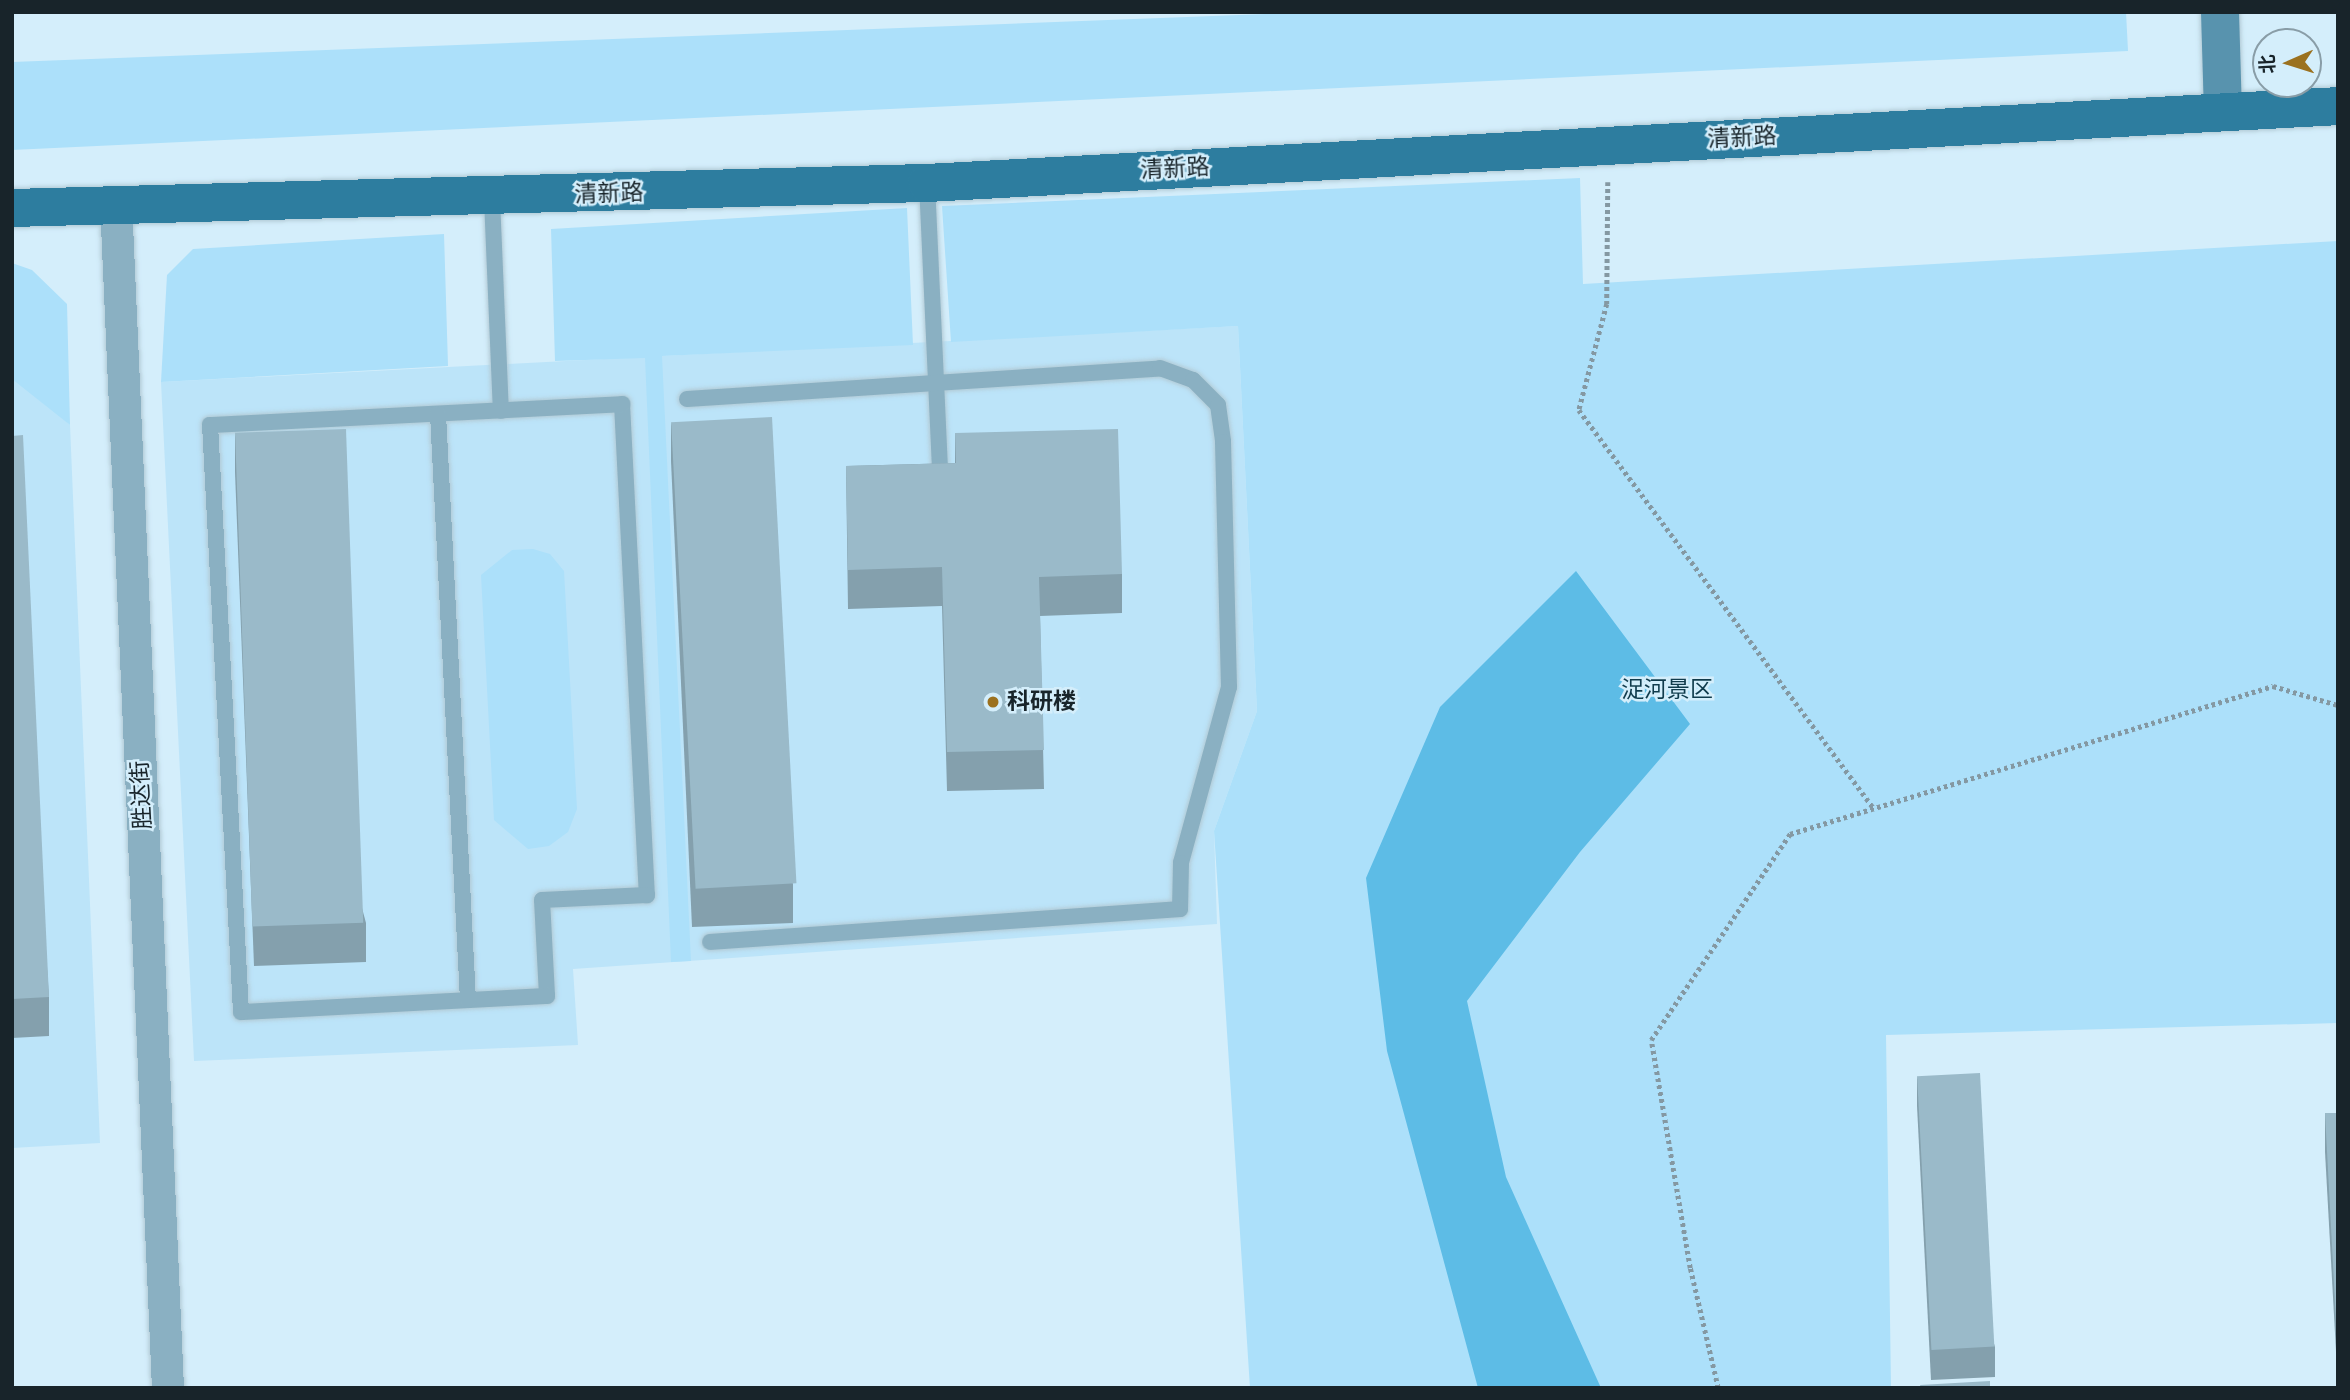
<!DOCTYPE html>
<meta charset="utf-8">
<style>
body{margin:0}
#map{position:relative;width:2350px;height:1400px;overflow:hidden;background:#d4eefb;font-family:"Work Sans","Noto Sans SC",sans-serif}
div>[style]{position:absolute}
.built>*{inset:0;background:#bce4f9}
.green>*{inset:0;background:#ace0fa}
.water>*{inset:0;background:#5dbce6}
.path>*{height:4.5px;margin-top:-2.25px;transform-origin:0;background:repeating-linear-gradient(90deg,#8498a2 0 3.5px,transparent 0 7px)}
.roads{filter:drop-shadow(0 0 2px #b2cad5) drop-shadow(0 0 2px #b2cad5)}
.service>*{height:16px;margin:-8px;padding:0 8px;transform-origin:8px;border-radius:8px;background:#8ab0c2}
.minor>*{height:32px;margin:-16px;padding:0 16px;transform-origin:16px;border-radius:16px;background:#8ab0c2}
.secondary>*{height:38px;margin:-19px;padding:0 19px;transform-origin:19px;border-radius:19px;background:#5893ae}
.primary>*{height:38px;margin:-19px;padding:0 19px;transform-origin:19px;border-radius:19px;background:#2d7d9f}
.wall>*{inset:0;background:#84a0ad}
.building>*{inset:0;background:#9abac9;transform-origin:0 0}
.dots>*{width:19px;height:19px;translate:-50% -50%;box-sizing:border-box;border:4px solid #d4eefb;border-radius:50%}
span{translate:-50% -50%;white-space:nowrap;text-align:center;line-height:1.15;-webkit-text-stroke:5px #d4eefb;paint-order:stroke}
.street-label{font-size:23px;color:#18242a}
.park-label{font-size:23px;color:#103b4c}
.poi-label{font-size:23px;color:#18242a;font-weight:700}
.left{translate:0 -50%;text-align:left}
.frame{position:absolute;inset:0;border:14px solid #18242a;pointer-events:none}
.north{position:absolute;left:2252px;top:28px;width:70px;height:70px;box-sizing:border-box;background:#d4eefb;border:2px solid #899da7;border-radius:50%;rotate:267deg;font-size:19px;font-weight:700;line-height:28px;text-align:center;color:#18242a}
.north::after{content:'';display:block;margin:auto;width:24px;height:32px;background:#9b711f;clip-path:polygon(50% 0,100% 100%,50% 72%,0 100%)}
</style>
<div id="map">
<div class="built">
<div style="clip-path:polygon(1238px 326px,1257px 711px,1214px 831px,1217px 924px,573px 969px,578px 1045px,194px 1061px,161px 382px)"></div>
<div style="clip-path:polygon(19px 378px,70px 425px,100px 1143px,12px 1148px,12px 379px)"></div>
</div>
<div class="green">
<div style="clip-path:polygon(1319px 12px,2126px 12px,2128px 51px,12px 150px,12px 62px)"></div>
<div style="clip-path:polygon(1580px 178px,1583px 284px,2338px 241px,2338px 1023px,1886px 1035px,1891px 1388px,1250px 1388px,1214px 831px,1257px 711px,1238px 326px,951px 342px,942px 206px)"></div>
<div style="clip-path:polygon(907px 208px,913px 345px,662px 356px,691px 961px,671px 962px,645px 358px,555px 361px,551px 229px)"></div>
<div style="clip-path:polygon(444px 234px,448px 366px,161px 382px,167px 275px,193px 249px)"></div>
<div style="clip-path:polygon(12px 263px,32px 270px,67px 304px,70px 425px,12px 379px)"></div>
<div style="clip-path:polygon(533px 549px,550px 554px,564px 571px,577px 809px,568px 832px,549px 846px,528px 849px,494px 820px,481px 575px,512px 550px)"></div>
</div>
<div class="water">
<div style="clip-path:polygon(1576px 571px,1690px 724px,1580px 852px,1467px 1001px,1506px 1177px,1601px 1388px,1478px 1388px,1387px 1051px,1366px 878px,1440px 707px)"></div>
</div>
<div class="path">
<div style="left:1608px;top:182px;width:122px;rotate:90.5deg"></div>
<div style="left:1607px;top:304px;width:110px;rotate:104.8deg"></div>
<div style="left:1579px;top:410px;width:495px;rotate:53.5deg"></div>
<div style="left:1718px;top:1388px;width:123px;rotate:-103.1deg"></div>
<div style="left:1690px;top:1268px;width:231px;rotate:-99.7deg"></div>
<div style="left:1651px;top:1040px;width:249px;rotate:-56deg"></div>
<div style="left:1790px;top:834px;width:505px;rotate:-17.04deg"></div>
<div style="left:2273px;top:686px;width:68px;rotate:16.3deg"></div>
</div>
<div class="roads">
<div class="service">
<div style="left:927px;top:183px;width:281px;rotate:87.4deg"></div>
<div style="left:492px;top:199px;width:212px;rotate:87.6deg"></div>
<div style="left:687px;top:399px;width:474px;rotate:-3.7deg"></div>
<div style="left:1160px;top:368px;width:35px;rotate:20deg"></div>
<div style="left:1193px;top:380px;width:35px;rotate:45deg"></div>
<div style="left:1218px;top:405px;width:37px;rotate:82deg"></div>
<div style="left:1223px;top:442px;width:245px;rotate:88.6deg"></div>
<div style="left:1229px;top:687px;width:182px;rotate:105.3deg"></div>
<div style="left:1181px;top:863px;width:46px;rotate:91.2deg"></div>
<div style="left:1180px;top:909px;width:471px;rotate:176deg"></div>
<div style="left:622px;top:404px;width:492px;rotate:87.1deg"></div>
<div style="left:647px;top:895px;width:105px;rotate:177.3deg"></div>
<div style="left:542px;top:900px;width:96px;rotate:87deg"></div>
<div style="left:547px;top:996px;width:306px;rotate:177deg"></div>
<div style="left:241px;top:1012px;width:588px;rotate:-93.02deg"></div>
<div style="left:210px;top:425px;width:413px;rotate:-2.9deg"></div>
<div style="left:438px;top:414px;width:587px;rotate:87.07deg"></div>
</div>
<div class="minor">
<div style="left:116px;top:202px;width:1187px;rotate:87.49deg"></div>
</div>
<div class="secondary">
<div style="left:2220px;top:12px;width:99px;rotate:88.3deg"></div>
</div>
<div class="primary">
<div style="left:12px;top:208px;width:915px;rotate:-1.57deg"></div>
<div style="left:927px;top:183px;width:1413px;rotate:-3.12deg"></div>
</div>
</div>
<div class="wall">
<div style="clip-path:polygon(671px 422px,793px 884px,793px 923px,692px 927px,671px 461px)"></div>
<div style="clip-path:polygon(235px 433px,366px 923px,366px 962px,254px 966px,235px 472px)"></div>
<div style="clip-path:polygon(955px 433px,1122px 574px,1122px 613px,1040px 616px,1044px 789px,947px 791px,942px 606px,848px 609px,846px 466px,955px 463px)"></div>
<div style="clip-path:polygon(12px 436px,49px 997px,49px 1036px,12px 1038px)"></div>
<div style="clip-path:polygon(1917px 1076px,1995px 1347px,1995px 1377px,1931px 1380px,1917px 1106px)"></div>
<div style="clip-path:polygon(2325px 1113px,2338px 1113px,2338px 1388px,2325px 1152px)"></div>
</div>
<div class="building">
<div style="left:772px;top:417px;width:467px;height:101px;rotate:87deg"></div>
<div style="left:346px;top:429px;width:494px;height:111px;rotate:88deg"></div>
<div style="clip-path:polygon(1118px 429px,1122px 574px,1039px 577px,1044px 750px,947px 752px,942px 567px,848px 570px,846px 466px,956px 463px,955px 433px)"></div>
<div style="clip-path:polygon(23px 435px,49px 997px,12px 999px,12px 436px)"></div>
<div style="left:1980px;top:1073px;width:274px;height:63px;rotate:87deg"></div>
<div style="clip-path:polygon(2325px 1113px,2338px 1113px,2338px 1359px)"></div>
<div style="clip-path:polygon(1990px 1381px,1990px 1388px,1921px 1388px,1920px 1385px)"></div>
</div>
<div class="dots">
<div style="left:993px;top:702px;background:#9b711f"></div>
</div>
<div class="street-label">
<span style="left:1742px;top:138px;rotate:-3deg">清新路</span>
<span style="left:1175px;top:169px;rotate:-3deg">清新路</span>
<span style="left:609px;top:194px;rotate:-2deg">清新路</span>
<span style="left:142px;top:795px;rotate:-93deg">胜达街</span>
</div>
<div class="park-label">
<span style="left:1667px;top:690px">浞河景区</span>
</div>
<div class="poi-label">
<span class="left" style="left:1007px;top:702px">科研楼</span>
</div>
<div class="frame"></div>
<div class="north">北</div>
</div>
